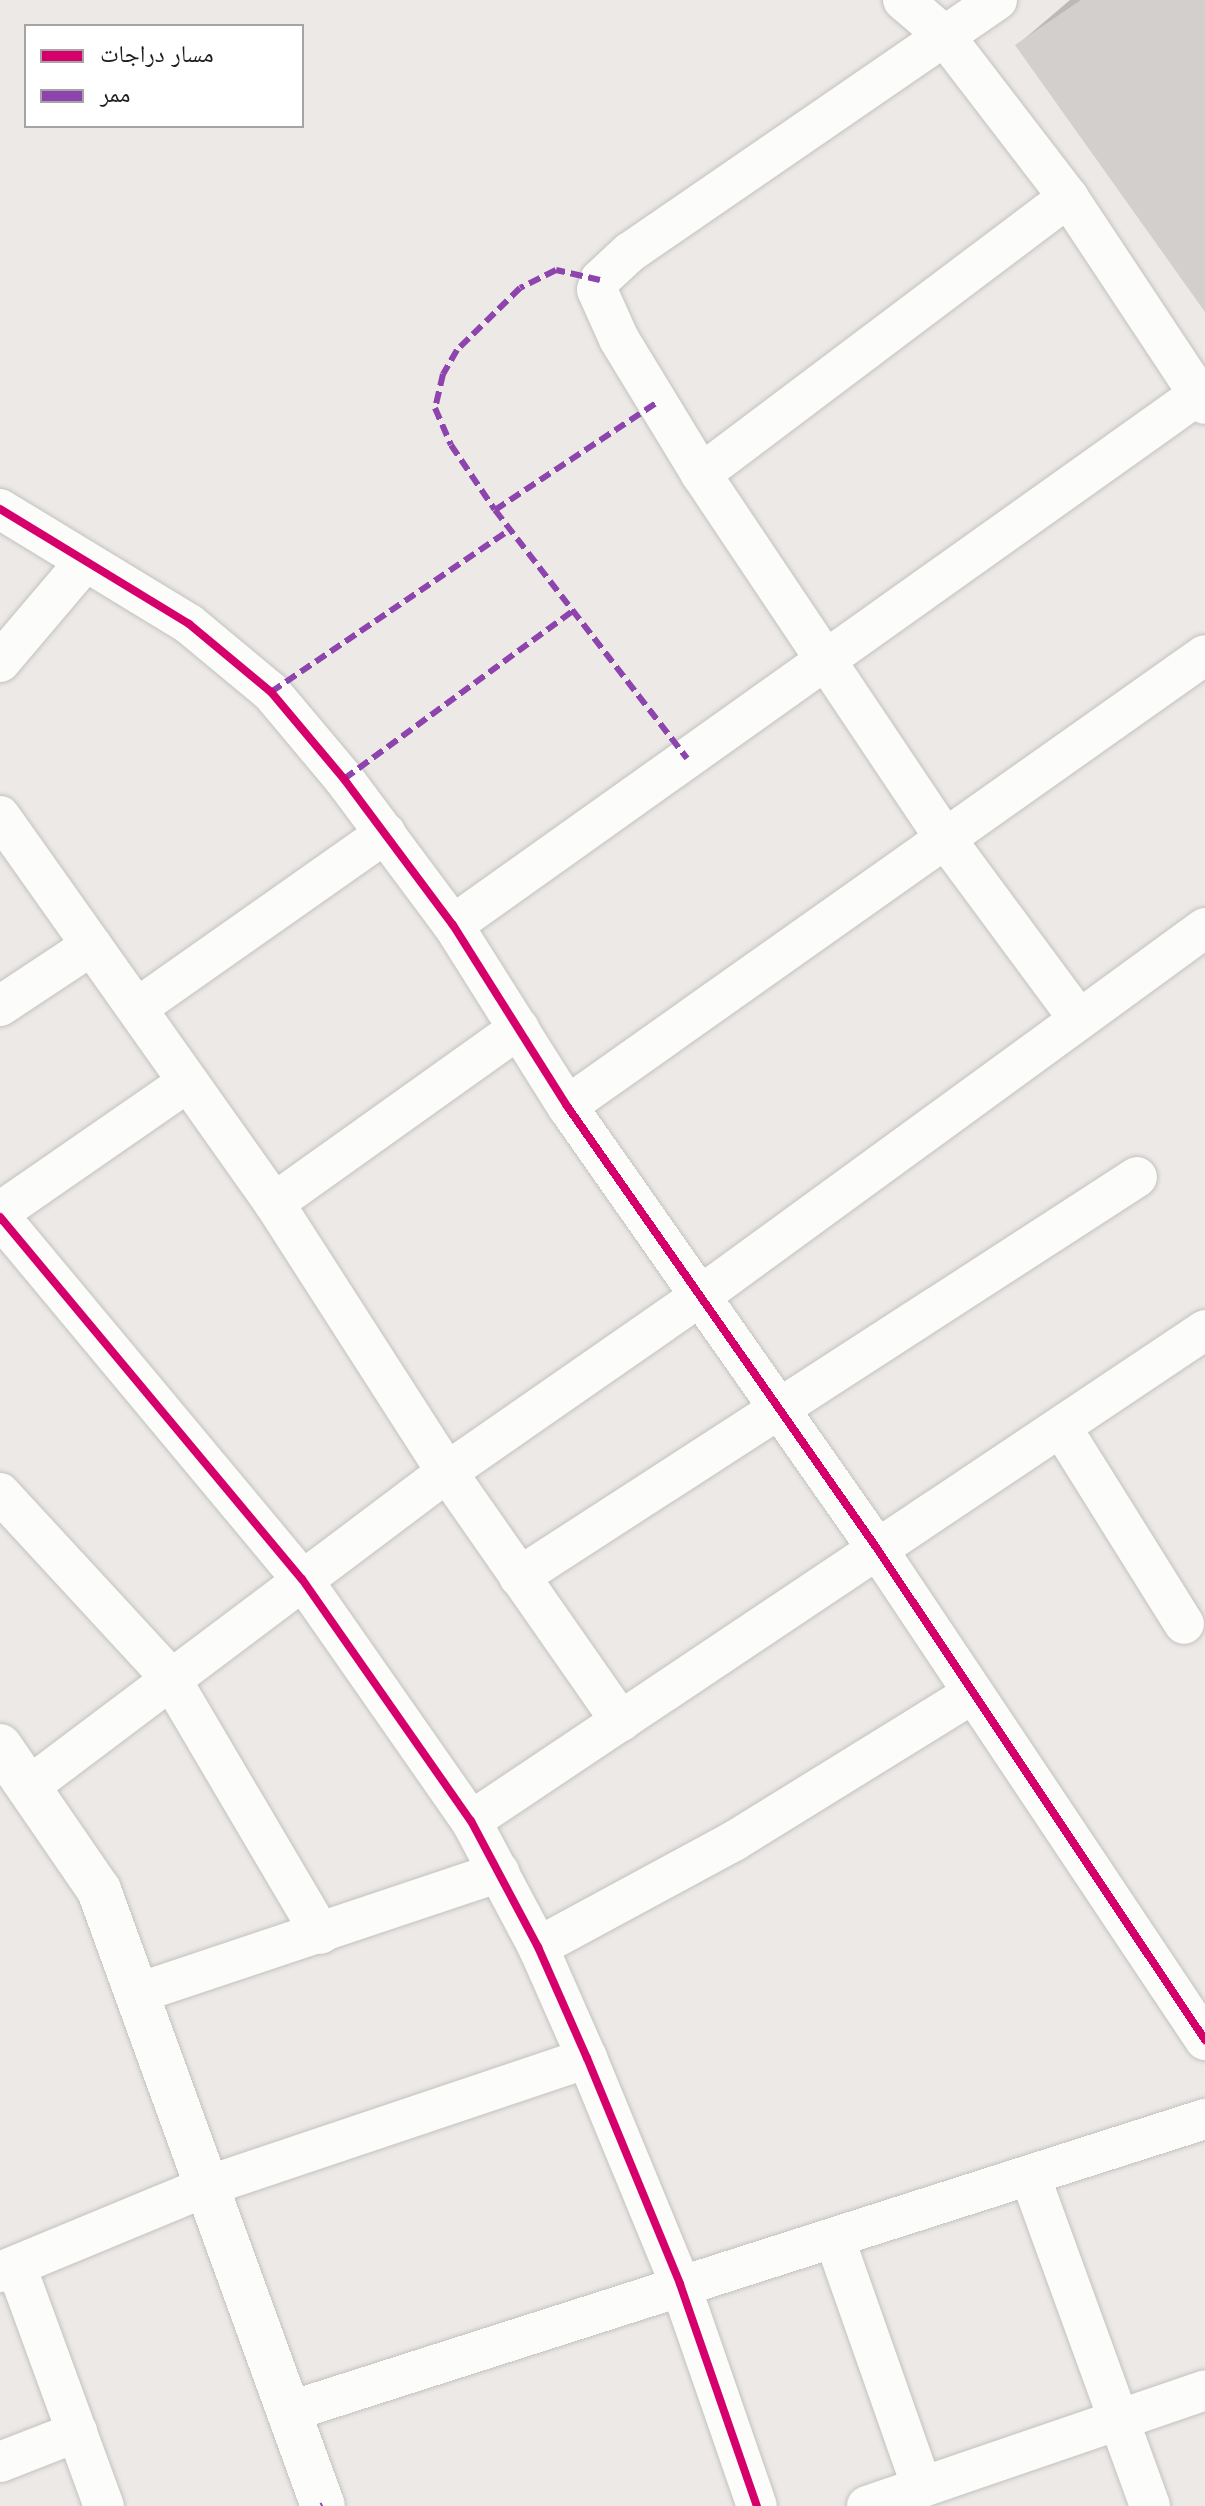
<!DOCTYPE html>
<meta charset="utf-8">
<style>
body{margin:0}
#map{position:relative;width:1205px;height:2506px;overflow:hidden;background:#ece9e6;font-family:Inter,"Noto Naskh Arabic",sans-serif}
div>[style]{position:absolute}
.shadow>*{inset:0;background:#0003}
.building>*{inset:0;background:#d3cfcd}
.roads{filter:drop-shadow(0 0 2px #c3c2c1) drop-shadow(0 0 2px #c3c2c1)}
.minor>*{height:40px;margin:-20px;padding:0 20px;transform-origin:20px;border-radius:20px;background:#fcfcfb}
.tertiary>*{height:44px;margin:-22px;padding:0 22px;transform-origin:22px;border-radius:22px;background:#fcfcfb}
.quiet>*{height:6px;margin-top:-3px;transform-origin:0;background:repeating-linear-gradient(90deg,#8e44ad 0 12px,transparent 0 18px)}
.cycleway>*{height:8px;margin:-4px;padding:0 4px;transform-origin:4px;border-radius:4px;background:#d6006c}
span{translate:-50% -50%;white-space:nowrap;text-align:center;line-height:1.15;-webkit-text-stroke:6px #fff;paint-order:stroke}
.legend{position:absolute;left:24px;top:24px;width:280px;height:104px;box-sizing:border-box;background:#fff;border:2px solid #a5a5a5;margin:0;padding:10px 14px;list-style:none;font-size:24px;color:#1e1e1e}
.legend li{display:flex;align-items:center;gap:16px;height:40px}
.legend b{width:40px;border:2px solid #a5a5a5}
</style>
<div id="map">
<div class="shadow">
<div style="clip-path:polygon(1070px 0,1205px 0,1205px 309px,1017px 45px)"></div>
</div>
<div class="building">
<div style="clip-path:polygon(1081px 0,1205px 0,1205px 312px,1015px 45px)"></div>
</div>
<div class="roads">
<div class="minor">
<div style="left:903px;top:0;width:52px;rotate:40.4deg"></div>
<div style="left:943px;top:34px;width:205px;rotate:52.5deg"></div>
<div style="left:1068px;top:197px;width:248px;rotate:56.5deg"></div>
<div style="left:997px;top:0;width:445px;rotate:145.5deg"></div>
<div style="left:630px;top:252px;width:41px;rotate:137deg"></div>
<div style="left:600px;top:280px;width:10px;rotate:107deg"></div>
<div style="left:597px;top:290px;width:54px;rotate:65.8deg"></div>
<div style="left:619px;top:339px;width:158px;rotate:58.7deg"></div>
<div style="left:701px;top:474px;width:442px;rotate:56.2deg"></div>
<div style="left:947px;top:841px;width:220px;rotate:53.5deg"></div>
<div style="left:701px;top:474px;width:460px;rotate:-37deg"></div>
<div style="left:0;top:509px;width:221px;rotate:31.3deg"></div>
<div style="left:189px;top:624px;width:107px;rotate:39.7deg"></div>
<div style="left:271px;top:692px;width:114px;rotate:50deg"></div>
<div style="left:344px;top:779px;width:182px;rotate:53.3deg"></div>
<div style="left:453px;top:925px;width:214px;rotate:57.8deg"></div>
<div style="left:567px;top:1106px;width:538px;rotate:54.98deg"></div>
<div style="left:876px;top:1547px;width:593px;rotate:56.28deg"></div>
<div style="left:0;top:662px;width:130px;rotate:-49.7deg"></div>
<div style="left:0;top:816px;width:474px;rotate:54.7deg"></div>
<div style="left:274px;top:1203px;width:320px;rotate:57.3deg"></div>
<div style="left:447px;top:1472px;width:304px;rotate:55.1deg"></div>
<div style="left:453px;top:925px;width:923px;rotate:-35.43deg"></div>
<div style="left:0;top:1006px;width:110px;rotate:-33.5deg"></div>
<div style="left:137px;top:1008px;width:304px;rotate:-35.1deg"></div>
<div style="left:567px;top:1106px;width:781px;rotate:-35.26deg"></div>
<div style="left:274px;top:1203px;width:301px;rotate:-35.5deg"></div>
<div style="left:0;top:1212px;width:226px;rotate:-34.7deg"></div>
<div style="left:0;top:1217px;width:471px;rotate:50.2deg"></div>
<div style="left:302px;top:1579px;width:295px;rotate:55.1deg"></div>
<div style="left:471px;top:1821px;width:143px;rotate:62deg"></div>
<div style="left:538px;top:1947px;width:121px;rotate:66.2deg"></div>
<div style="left:587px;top:2058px;width:244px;rotate:67.6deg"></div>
<div style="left:680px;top:2284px;width:235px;rotate:70.9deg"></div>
<div style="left:1061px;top:1427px;width:232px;rotate:58deg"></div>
<div style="left:0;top:1493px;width:249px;rotate:47.3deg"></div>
<div style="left:169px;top:1676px;width:299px;rotate:59.5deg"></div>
<div style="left:519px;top:1577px;width:736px;rotate:-32.91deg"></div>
<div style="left:31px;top:1785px;width:521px;rotate:-36.96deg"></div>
<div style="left:447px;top:1472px;width:312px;rotate:-34.8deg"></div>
<div style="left:703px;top:1294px;width:621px;rotate:-36.1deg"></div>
<div style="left:471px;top:1821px;width:883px;rotate:-33.78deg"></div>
<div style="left:538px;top:1947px;width:223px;rotate:-28.4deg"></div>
<div style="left:734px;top:1841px;width:280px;rotate:-31.7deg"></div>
<div style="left:138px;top:1993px;width:381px;rotate:-18.5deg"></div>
<div style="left:1030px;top:2176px;width:351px;rotate:70deg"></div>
<div style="left:835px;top:2240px;width:262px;rotate:70.6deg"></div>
<div style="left:16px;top:2266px;width:256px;rotate:69.9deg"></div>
<div style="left:0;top:2272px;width:227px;rotate:-22.5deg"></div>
<div style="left:210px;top:2185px;width:398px;rotate:-18.6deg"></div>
<div style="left:291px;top:2411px;width:960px;rotate:-17.72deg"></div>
<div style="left:0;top:2462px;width:83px;rotate:-21.3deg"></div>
<div style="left:867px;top:2506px;width:357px;rotate:-18.9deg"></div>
</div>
<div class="tertiary">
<div style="left:0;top:1746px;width:175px;rotate:55.5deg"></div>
<div style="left:99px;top:1890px;width:655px;rotate:70.02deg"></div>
</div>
</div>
<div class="quiet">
<div style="left:600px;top:280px;width:45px;rotate:-167.2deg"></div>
<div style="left:556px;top:270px;width:40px;rotate:153.4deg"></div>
<div style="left:520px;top:288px;width:88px;rotate:135.5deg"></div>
<div style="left:457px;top:350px;width:28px;rotate:120deg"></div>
<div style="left:443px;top:374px;width:35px;rotate:103deg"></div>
<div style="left:435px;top:408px;width:40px;rotate:66.6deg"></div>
<div style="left:451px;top:445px;width:78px;rotate:55.9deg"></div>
<div style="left:495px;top:510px;width:314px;rotate:52.3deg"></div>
<div style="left:495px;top:510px;width:193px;rotate:-33.6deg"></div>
<div style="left:271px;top:692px;width:290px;rotate:-34.2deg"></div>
<div style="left:344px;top:779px;width:284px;rotate:-36.3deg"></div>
<div style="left:321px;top:2506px;width:2px;rotate:-27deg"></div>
</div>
<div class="cycleway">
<div style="left:0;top:509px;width:221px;rotate:31.3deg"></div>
<div style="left:189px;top:624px;width:107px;rotate:39.7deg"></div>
<div style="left:271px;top:692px;width:114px;rotate:50deg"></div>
<div style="left:344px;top:779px;width:182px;rotate:53.3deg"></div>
<div style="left:453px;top:925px;width:214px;rotate:57.8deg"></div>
<div style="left:567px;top:1106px;width:538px;rotate:54.98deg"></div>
<div style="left:876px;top:1547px;width:593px;rotate:56.28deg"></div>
<div style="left:0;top:1217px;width:471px;rotate:50.2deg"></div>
<div style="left:302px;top:1579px;width:295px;rotate:55.1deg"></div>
<div style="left:471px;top:1821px;width:143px;rotate:62deg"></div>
<div style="left:538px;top:1947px;width:121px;rotate:66.2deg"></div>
<div style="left:587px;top:2058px;width:244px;rotate:67.6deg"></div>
<div style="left:680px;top:2284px;width:235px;rotate:70.9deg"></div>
</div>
<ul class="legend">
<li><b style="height:10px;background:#d6006c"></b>مسار دراجات</li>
<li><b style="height:10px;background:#8e44ad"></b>ممر</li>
</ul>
</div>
